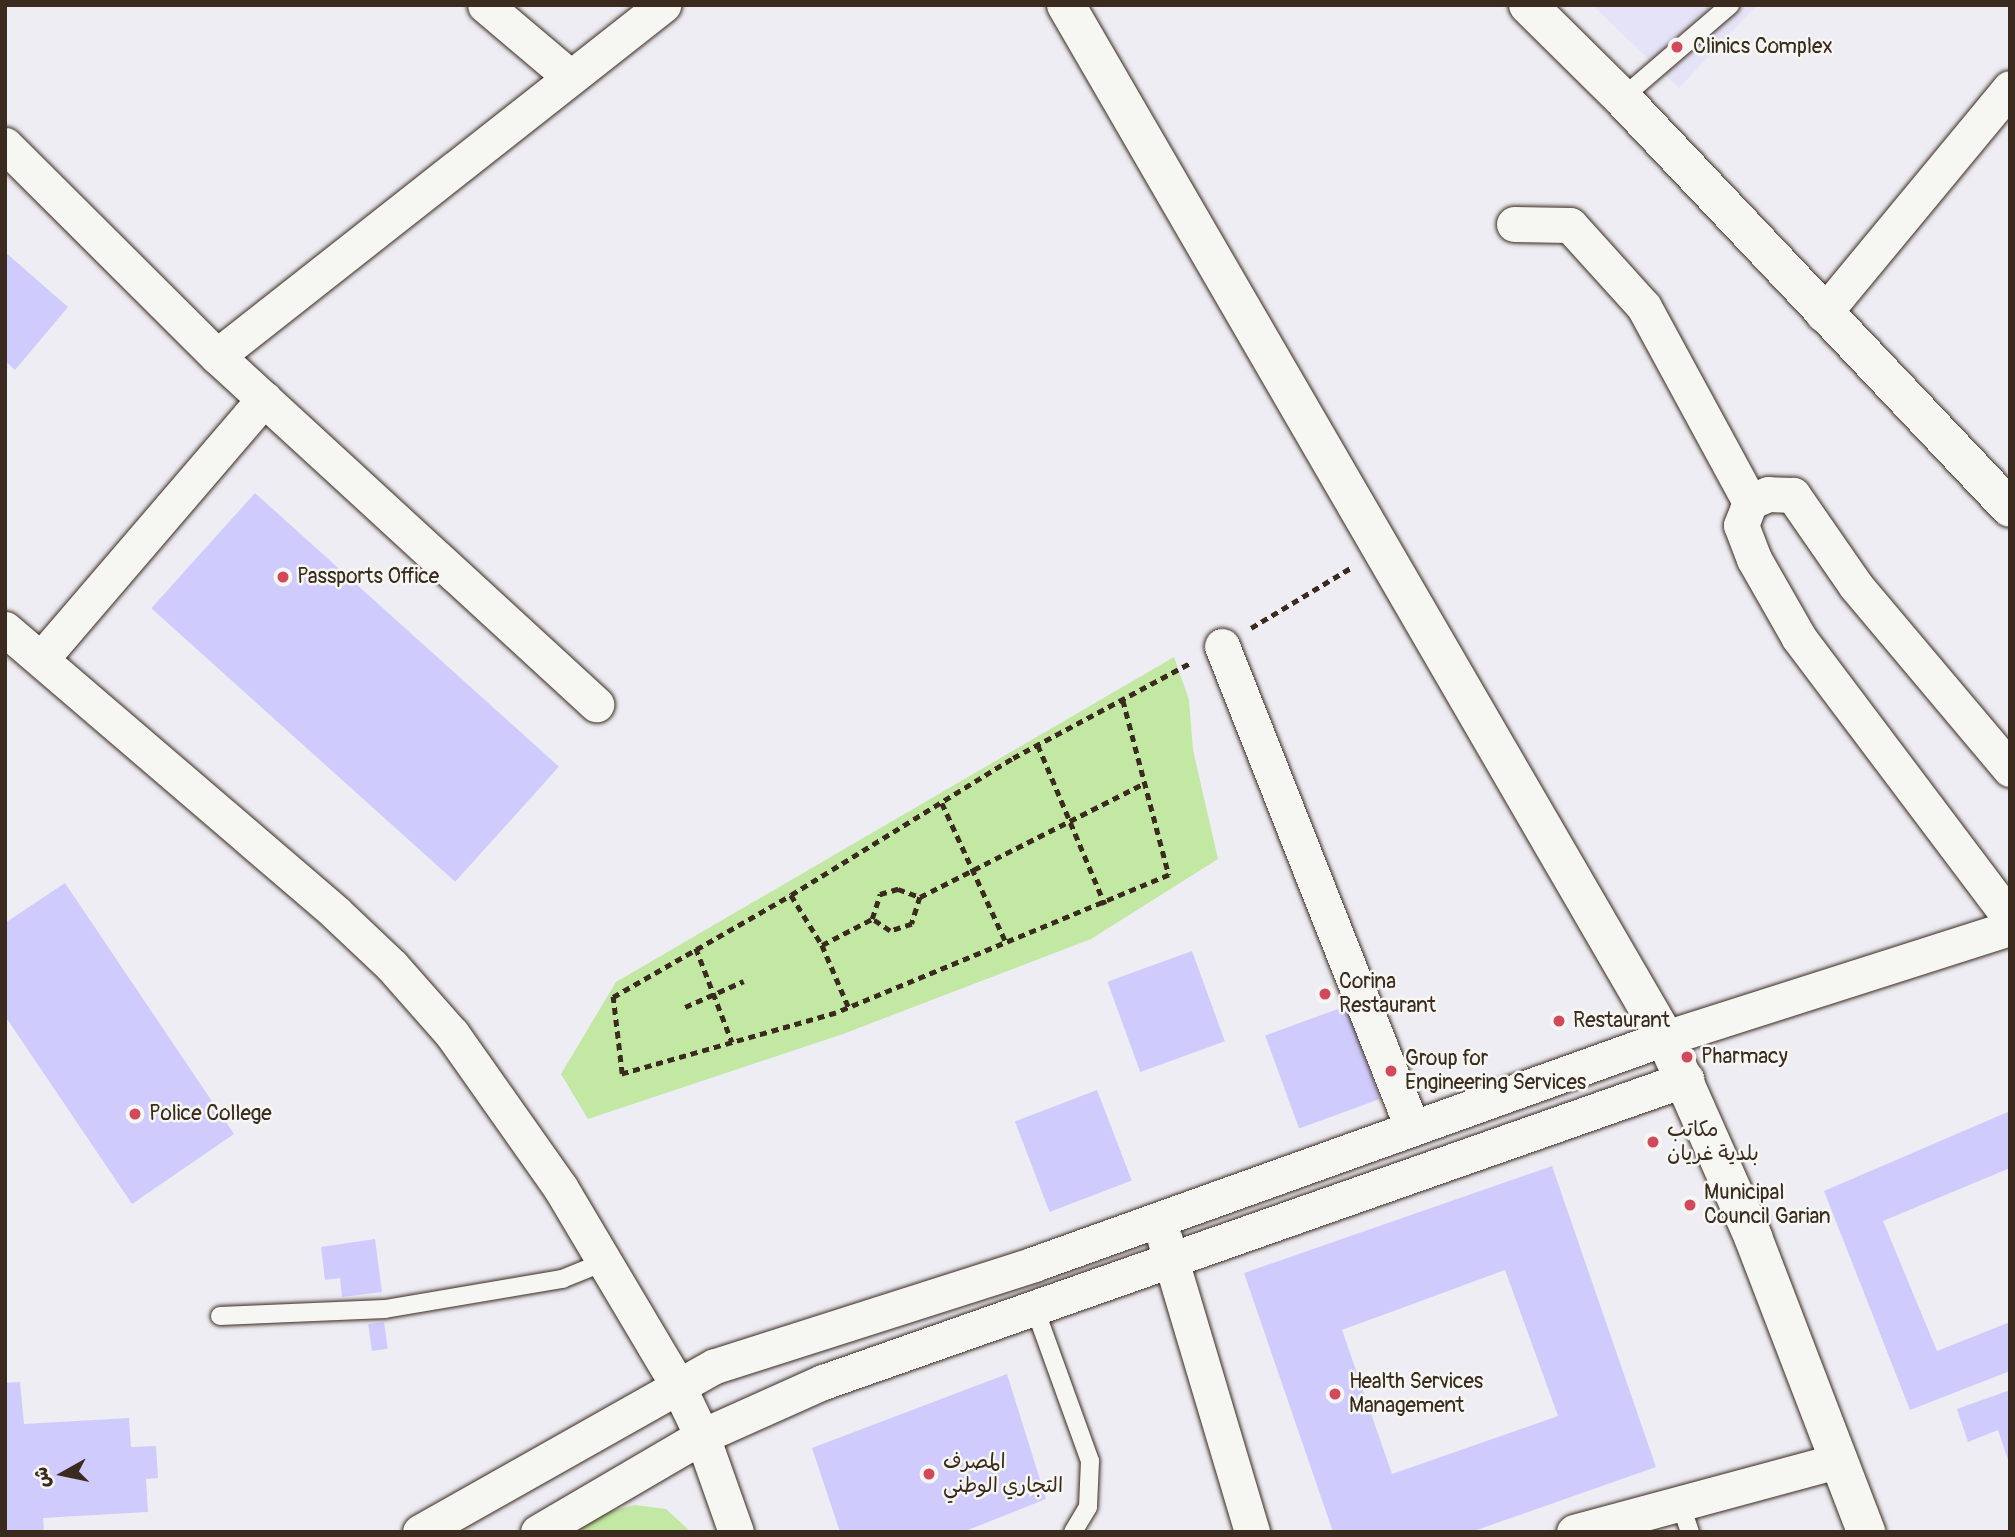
<!DOCTYPE html>
<meta charset="utf-8">
<style>
body{margin:0}
#map{position:relative;width:2015px;height:1537px;overflow:hidden;background:#eeedf4;font-family:Pangolin,"Playpen Sans Arabic",sans-serif}
div>[style]{position:absolute}
.built>*{inset:0;background:#e5e3f7}
.green>*{inset:0;background:#c2e8a3}
.building>*{inset:0;background:#d0cbfd;transform-origin:0 0}
.path>*{height:4.5px;margin-top:-2.25px;transform-origin:0;background:repeating-linear-gradient(90deg,#3b2a1e 0 7px,transparent 0 12px)}
.roads{filter:drop-shadow(0 0 2px #3b2a1e) drop-shadow(0 0 2px #3b2a1e)}
.service>*{height:18px;margin:-9px;padding:0 9px;transform-origin:9px;border-radius:9px;background:#f6f6f2}
.minor>*{height:35px;margin:-17.5px;padding:0 17.5px;transform-origin:17.5px;border-radius:17.5px;background:#f6f6f2}
.primary>*{height:38px;margin:-19px;padding:0 19px;transform-origin:19px;border-radius:19px;background:#f6f6f2}
.dots>*{width:19px;height:19px;translate:-50% -50%;box-sizing:border-box;border:4px solid #f6f6f2;border-radius:50%}
span{translate:-50% -50%;white-space:nowrap;text-align:center;line-height:1.15;-webkit-text-stroke:5px #f6f6f2;paint-order:stroke}
.poi-label{font-size:21px;color:#3b2a1e}
.left{translate:0 -50%;text-align:left}
.frame{position:absolute;inset:0;border:7px solid #3b2a1e;pointer-events:none}
.north{position:absolute;left:28px;top:1439px;width:70px;height:70px;-webkit-text-stroke:5px #f6f6f2;paint-order:stroke;rotate:261deg;font-size:19px;font-weight:700;line-height:28px;text-align:center;color:#3b2a1e}
.north::after{content:'';display:block;margin:auto;width:24px;height:32px;background:#3b2a1e;clip-path:polygon(50% 0,100% 100%,50% 72%,0 100%)}
</style>
<div id="map">
<div class="built">
<div style="clip-path:polygon(1592px 5px,1757px 5px,1679px 88px)"></div>
</div>
<div class="green">
<div style="clip-path:polygon(1174px 657px,1189px 700px,1193px 750px,1218px 859px,1091px 939px,843px 1034px,588px 1119px,561px 1074px,616px 982px)"></div>
<div style="clip-path:polygon(635px 1505px,666px 1509px,691px 1532px,565px 1532px,592px 1516px)"></div>
</div>
<div class="building">
<div style="clip-path:polygon(5px 252px,68px 307px,15px 370px,5px 361px)"></div>
<div style="left:255px;top:493px;width:409px;height:155px;rotate:42deg"></div>
<div style="clip-path:polygon(65px 883px,234px 1134px,132px 1204px,5px 1016px,5px 923px)"></div>
<div style="left:1192px;top:951px;width:96px;height:90px;rotate:70deg"></div>
<div style="left:1346px;top:1006px;width:99px;height:86px;rotate:70deg"></div>
<div style="left:1097px;top:1090px;width:97px;height:88px;rotate:69deg"></div>
<div style="clip-path:polygon(2010px 1111px,2010px 1168px,1883px 1221px,1937px 1351px,2010px 1322px,2010px 1371px,1910px 1410px,1824px 1191px)"></div>
<div style="clip-path:polygon(evenodd,1552px 1166px,1656px 1467px,1471px 1532px,1333px 1532px,1244px 1273px,1552px 1166px,1505px 1270px,1558px 1416px,1392px 1474px,1342px 1330px,1505px 1270px)"></div>
<div style="clip-path:polygon(375px 1239px,382px 1292px,342px 1297px,340px 1278px,325px 1280px,321px 1247px)"></div>
<div style="left:384px;top:1322px;width:27px;height:16px;rotate:82deg"></div>
<div style="clip-path:polygon(1007px 1374px,1046px 1499px,963px 1532px,840px 1532px,812px 1448px)"></div>
<div style="clip-path:polygon(20px 1382px,24px 1424px,129px 1418px,131px 1447px,156px 1446px,158px 1478px,146px 1479px,148px 1512px,43px 1518px,44px 1532px,5px 1532px,5px 1383px)"></div>
<div style="clip-path:polygon(2010px 1390px,2010px 1463px,2009px 1463px,1998px 1430px,1968px 1442px,1957px 1409px)"></div>
</div>
<div class="path">
<div style="left:1251px;top:628px;width:118px;rotate:-31.1deg"></div>
<div style="left:1123px;top:700px;width:181px;rotate:75.3deg"></div>
<div style="left:1169px;top:875px;width:360px;rotate:157.5deg"></div>
<div style="left:836px;top:1013px;width:223px;rotate:164.1deg"></div>
<div style="left:622px;top:1074px;width:78px;rotate:-96.7deg"></div>
<div style="left:613px;top:997px;width:205px;rotate:-29.8deg"></div>
<div style="left:791px;top:895px;width:261px;rotate:-31.7deg"></div>
<div style="left:1013px;top:758px;width:203px;rotate:-28.2deg"></div>
<div style="left:1038px;top:745px;width:173px;rotate:67.2deg"></div>
<div style="left:942px;top:803px;width:155px;rotate:65.3deg"></div>
<div style="left:791px;top:895px;width:59px;rotate:58.2deg"></div>
<div style="left:822px;top:945px;width:69px;rotate:66.8deg"></div>
<div style="left:920px;top:897px;width:28px;rotate:107deg"></div>
<div style="left:912px;top:924px;width:23px;rotate:162deg"></div>
<div style="left:890px;top:931px;width:22px;rotate:-146deg"></div>
<div style="left:872px;top:919px;width:26px;rotate:-72deg"></div>
<div style="left:880px;top:894px;width:19px;rotate:-16deg"></div>
<div style="left:898px;top:889px;width:23px;rotate:20deg"></div>
<div style="left:920px;top:897px;width:252px;rotate:-26.9deg"></div>
<div style="left:822px;top:945px;width:56px;rotate:-27.5deg"></div>
<div style="left:696px;top:948px;width:101px;rotate:69deg"></div>
<div style="left:685px;top:1007px;width:64px;rotate:-23.8deg"></div>
</div>
<div class="roads">
<div class="service">
<div style="left:1622px;top:98px;width:143px;rotate:-40.7deg"></div>
<div style="left:1035px;top:1309px;width:162px;rotate:70.1deg"></div>
<div style="left:1090px;top:1461px;width:46px;rotate:92.5deg"></div>
<div style="left:1088px;top:1507px;width:29px;rotate:121deg"></div>
<div style="left:220px;top:1316px;width:165px;rotate:-2.4deg"></div>
<div style="left:385px;top:1309px;width:180px;rotate:-9.6deg"></div>
<div style="left:562px;top:1279px;width:45px;rotate:-22deg"></div>
<div style="left:1680px;top:1503px;width:31px;rotate:71deg"></div>
</div>
<div class="minor">
<div style="left:485px;top:5px;width:110px;rotate:40.2deg"></div>
<div style="left:5px;top:145px;width:299px;rotate:44.9deg"></div>
<div style="left:217px;top:356px;width:515px;rotate:42.56deg"></div>
<div style="left:1514px;top:224px;width:56px;rotate:1deg"></div>
<div style="left:1570px;top:225px;width:110px;rotate:47.9deg"></div>
<div style="left:1644px;top:307px;width:222px;rotate:61.5deg"></div>
<div style="left:1823px;top:314px;width:293px;rotate:-50.4deg"></div>
<div style="left:217px;top:356px;width:568px;rotate:-38.2deg"></div>
<div style="left:5px;top:629px;width:436px;rotate:40.6deg"></div>
<div style="left:336px;top:913px;width:77px;rotate:43.4deg"></div>
<div style="left:392px;top:966px;width:91px;rotate:48.6deg"></div>
<div style="left:452px;top:1034px;width:187px;rotate:54.8deg"></div>
<div style="left:560px;top:1187px;width:231px;rotate:59.3deg"></div>
<div style="left:678px;top:1386px;width:55px;rotate:64.4deg"></div>
<div style="left:702px;top:1436px;width:102px;rotate:70.5deg"></div>
<div style="left:1222px;top:646px;width:517px;rotate:68.45deg"></div>
<div style="left:41px;top:659px;width:343px;rotate:-49.4deg"></div>
<div style="left:2010px;top:769px;width:239px;rotate:-130.1deg"></div>
<div style="left:1856px;top:586px;width:111px;rotate:-124.7deg"></div>
<div style="left:1793px;top:495px;width:25px;rotate:-178deg"></div>
<div style="left:1768px;top:494px;width:20px;rotate:156deg"></div>
<div style="left:1750px;top:502px;width:25px;rotate:111deg"></div>
<div style="left:1741px;top:525px;width:36px;rotate:69deg"></div>
<div style="left:1754px;top:559px;width:91px;rotate:60.3deg"></div>
<div style="left:1799px;top:638px;width:351px;rotate:53deg"></div>
<div style="left:1165px;top:1240px;width:305px;rotate:73.4deg"></div>
<div style="left:420px;top:1532px;width:338px;rotate:-29.4deg"></div>
<div style="left:715px;top:1366px;width:335px;rotate:-17.7deg"></div>
<div style="left:1034px;top:1264px;width:670px;rotate:-19.71deg"></div>
<div style="left:1665px;top:1038px;width:362px;rotate:-17.7deg"></div>
<div style="left:538px;top:1532px;width:190px;rotate:-30.3deg"></div>
<div style="left:702px;top:1436px;width:133px;rotate:-24.1deg"></div>
<div style="left:823px;top:1382px;width:915px;rotate:-19.35deg"></div>
<div style="left:1574px;top:1532px;width:272px;rotate:-15.1deg"></div>
</div>
<div class="primary">
<div style="left:1066px;top:5px;width:1194px;rotate:59.89deg"></div>
<div style="left:1665px;top:1038px;width:218px;rotate:66.1deg"></div>
<div style="left:1753px;top:1237px;width:316px;rotate:69deg"></div>
<div style="left:1528px;top:5px;width:132px;rotate:44.7deg"></div>
<div style="left:1622px;top:98px;width:564px;rotate:46.58deg"></div>
</div>
</div>
<div class="dots">
<div style="left:1677px;top:47px;background:#d1495b"></div>
<div style="left:283px;top:577px;background:#d1495b"></div>
<div style="left:1325px;top:994px;background:#d1495b"></div>
<div style="left:1559px;top:1021px;background:#d1495b"></div>
<div style="left:1687px;top:1057px;background:#d1495b"></div>
<div style="left:1391px;top:1071px;background:#d1495b"></div>
<div style="left:135px;top:1114px;background:#d1495b"></div>
<div style="left:1653px;top:1142px;background:#d1495b"></div>
<div style="left:1690px;top:1205px;background:#d1495b"></div>
<div style="left:1335px;top:1394px;background:#d1495b"></div>
<div style="left:929px;top:1474px;background:#d1495b"></div>
</div>
<div class="poi-label">
<span class="left" style="left:1693px;top:47px">Clinics Complex</span>
<span class="left" style="left:297px;top:577px">Passports Office</span>
<span class="left" style="left:1339px;top:994px">Corina<br>Restaurant</span>
<span class="left" style="left:1573px;top:1021px">Restaurant</span>
<span class="left" style="left:1701px;top:1057px">Pharmacy</span>
<span class="left" style="left:1405px;top:1071px">Group for<br>Engineering Services</span>
<span class="left" style="left:149px;top:1114px">Police College</span>
<span class="left" style="left:1667px;top:1142px">مكاتب<br>بلدية غريان</span>
<span class="left" style="left:1704px;top:1205px">Municipal<br>Council Garian</span>
<span class="left" style="left:1349px;top:1394px">Health Services<br>Management</span>
<span class="left" style="left:943px;top:1474px">المصرف<br>التجاري الوطني</span>
</div>
<div class="frame"></div>
<div class="north">ش</div>
</div>
